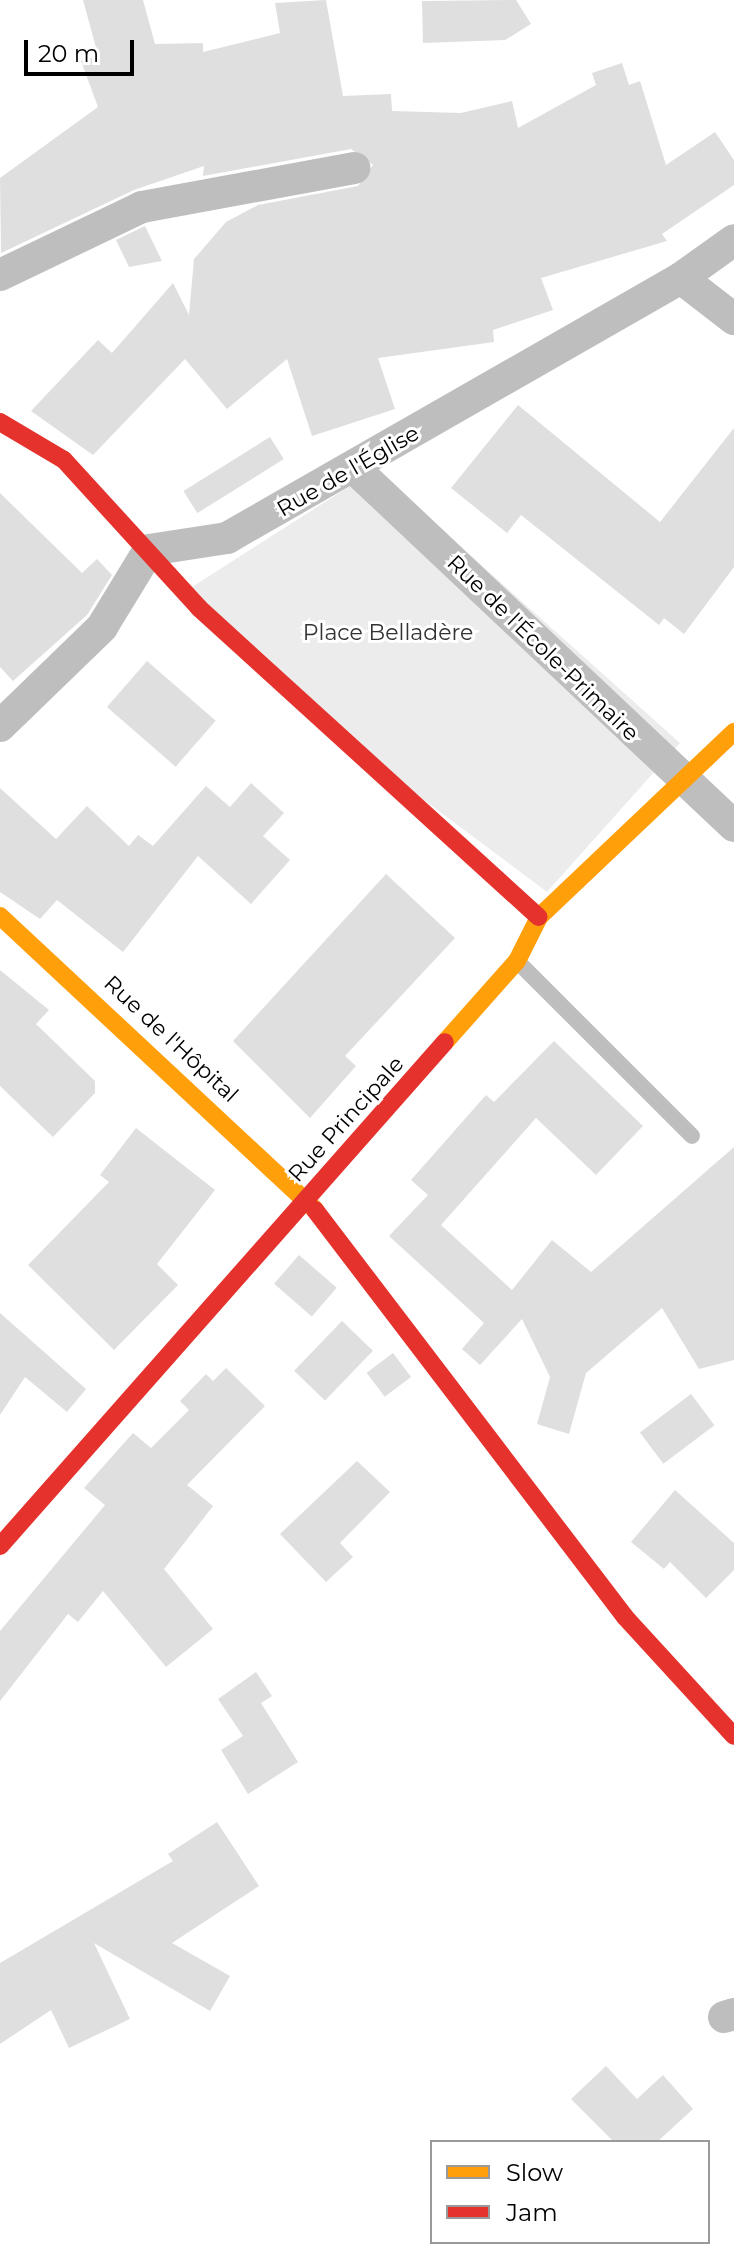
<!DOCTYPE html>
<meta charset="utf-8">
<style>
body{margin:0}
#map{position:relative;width:734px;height:2268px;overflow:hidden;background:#fff;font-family:Montserrat,sans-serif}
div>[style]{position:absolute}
.green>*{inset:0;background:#ececec}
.building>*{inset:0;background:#dfdfdf;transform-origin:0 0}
.lane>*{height:16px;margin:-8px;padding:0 8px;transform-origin:8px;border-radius:8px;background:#bebebe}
.street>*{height:32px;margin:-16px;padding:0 16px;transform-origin:16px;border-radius:16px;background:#bebebe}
.slow>*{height:18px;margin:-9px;padding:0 9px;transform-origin:9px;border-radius:9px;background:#ff9f0a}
.jam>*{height:18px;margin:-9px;padding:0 9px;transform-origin:9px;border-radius:9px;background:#e5322d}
span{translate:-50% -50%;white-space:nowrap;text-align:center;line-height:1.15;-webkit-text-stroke:6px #fff;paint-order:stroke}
.street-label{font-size:22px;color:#000}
.park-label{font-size:22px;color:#333}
.legend{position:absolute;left:430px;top:2140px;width:280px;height:104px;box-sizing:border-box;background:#fff;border:2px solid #999;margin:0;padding:10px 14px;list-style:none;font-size:24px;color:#000}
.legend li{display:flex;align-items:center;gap:16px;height:40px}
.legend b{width:40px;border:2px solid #999}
.scale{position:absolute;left:24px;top:40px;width:110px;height:36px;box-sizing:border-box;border:4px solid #000;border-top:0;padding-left:10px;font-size:24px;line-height:28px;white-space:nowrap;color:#000;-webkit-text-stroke:6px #fff;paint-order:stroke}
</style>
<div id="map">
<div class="green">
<div style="clip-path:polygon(375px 470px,680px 743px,547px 892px,309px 714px,192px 587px)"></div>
</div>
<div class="building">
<div style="clip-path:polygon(83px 0,143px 0,155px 44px,203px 43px,203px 52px,280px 33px,275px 3px,326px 0,343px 96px,391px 94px,392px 111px,461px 113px,512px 101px,518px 128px,596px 85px,592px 73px,622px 63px,629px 85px,640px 81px,666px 165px,715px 132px,734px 160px,734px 185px,662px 234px,667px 241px,541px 278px,553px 310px,493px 330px,494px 342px,378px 358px,395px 409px,312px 436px,287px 359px,227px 409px,185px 359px,93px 455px,31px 411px,98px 340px,112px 353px,173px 283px,189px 315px,194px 259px,226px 222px,258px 205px,358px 186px,373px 165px,351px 149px,203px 176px,204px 166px,134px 190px,1px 253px,0 178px,98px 107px,81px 61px,98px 55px)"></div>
<div style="clip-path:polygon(516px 0,531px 24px,505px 40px,423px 43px,422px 1px)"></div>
<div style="clip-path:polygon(145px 226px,162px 261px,129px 267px,116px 240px)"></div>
<div style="clip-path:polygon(518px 405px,660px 522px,734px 428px,734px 567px,684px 634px,664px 618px,659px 625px,521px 515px,507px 533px,451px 488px)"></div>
<div style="left:270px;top:437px;width:26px;height:102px;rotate:58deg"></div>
<div style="clip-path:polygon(0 493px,82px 573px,97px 559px,112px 575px,87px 615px,13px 681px,0 667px)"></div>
<div style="left:147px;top:661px;width:91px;height:61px;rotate:41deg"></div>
<div style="clip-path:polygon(251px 783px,284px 813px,263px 836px,290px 860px,251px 904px,198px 856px,123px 952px,57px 900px,40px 919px,0 892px,0 788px,56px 839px,87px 806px,129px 846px,138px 835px,153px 846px,206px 786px,230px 807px)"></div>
<div style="clip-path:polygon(386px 874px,455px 938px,345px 1056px,356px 1066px,310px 1118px,233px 1041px)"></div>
<div style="clip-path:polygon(0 970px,49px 1010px,36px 1024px,95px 1081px,95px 1093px,53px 1137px,0 1086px)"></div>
<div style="clip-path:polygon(554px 1041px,643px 1126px,596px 1175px,536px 1118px,441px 1225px,512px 1290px,552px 1240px,591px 1272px,734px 1147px,734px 1360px,699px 1369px,662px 1308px,586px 1373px,569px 1434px,537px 1424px,550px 1377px,522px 1319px,480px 1365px,462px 1349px,484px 1323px,389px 1236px,428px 1195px,411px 1180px,486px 1095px,494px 1102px)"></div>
<div style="clip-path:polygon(136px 1128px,215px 1190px,157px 1264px,178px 1285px,114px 1350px,28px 1265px,109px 1182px,100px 1175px)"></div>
<div style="left:299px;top:1255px;width:50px;height:38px;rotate:41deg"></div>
<div style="clip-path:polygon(0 1313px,86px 1389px,67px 1412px,25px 1377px,0 1415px)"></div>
<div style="left:342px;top:1321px;width:43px;height:69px;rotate:44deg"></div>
<div style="left:393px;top:1353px;width:30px;height:33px;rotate:53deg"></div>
<div style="clip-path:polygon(226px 1368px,265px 1406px,187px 1485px,213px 1506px,164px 1569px,213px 1629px,166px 1667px,103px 1591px,78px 1622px,68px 1614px,0 1701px,0 1631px,105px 1505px,84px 1488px,133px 1433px,151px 1448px,189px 1410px,180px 1401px,206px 1374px,213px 1381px)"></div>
<div style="left:691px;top:1394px;width:39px;height:64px;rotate:53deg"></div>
<div style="clip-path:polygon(357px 1461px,390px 1492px,340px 1543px,353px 1557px,326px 1582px,280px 1534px)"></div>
<div style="clip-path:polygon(675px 1490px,734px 1543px,734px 1570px,706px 1598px,670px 1562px,664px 1569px,631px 1542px)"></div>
<div style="clip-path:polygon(256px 1672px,272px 1696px,261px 1703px,298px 1762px,248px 1794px,221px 1750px,243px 1736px,218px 1699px)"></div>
<div style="clip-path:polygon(217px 1822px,259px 1886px,172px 1943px,230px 1976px,210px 2011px,94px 1943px,130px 2019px,69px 2048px,51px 2010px,0 2044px,0 1963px,173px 1861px,168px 1854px)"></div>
<div style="clip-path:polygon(606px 2066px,637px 2099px,663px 2075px,693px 2109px,657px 2142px,614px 2142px,571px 2099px)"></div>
</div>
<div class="lane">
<div style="left:518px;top:962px;width:246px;rotate:45deg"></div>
</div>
<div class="street">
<div style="left:0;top:275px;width:157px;rotate:-25.6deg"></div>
<div style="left:142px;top:207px;width:216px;rotate:-10.4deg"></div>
<div style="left:681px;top:278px;width:67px;rotate:37.7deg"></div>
<div style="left:354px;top:468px;width:522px;rotate:43.29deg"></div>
<div style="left:0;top:726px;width:142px;rotate:-44.1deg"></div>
<div style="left:102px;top:627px;width:90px;rotate:-58.6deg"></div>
<div style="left:149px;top:550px;width:79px;rotate:-8.7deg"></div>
<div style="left:227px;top:538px;width:523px;rotate:-29.8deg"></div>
<div style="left:681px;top:278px;width:65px;rotate:-35.6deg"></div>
<div style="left:724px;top:2017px;width:10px;rotate:-17deg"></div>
</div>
<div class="slow">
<div style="left:0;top:916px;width:431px;rotate:43deg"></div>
<div style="left:445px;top:1042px;width:108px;rotate:-48.4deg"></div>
<div style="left:517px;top:961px;width:49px;rotate:-63.4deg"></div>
<div style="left:539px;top:917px;width:269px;rotate:-43.5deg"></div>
</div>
<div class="jam">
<div style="left:0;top:422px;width:74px;rotate:30.7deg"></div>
<div style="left:64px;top:460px;width:200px;rotate:47.6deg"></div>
<div style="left:199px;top:608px;width:459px;rotate:42.3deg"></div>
<div style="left:315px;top:1210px;width:512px;rotate:52.7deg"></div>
<div style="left:625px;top:1617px;width:161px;rotate:47.5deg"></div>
<div style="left:0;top:1546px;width:672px;rotate:-48.56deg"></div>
</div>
<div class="street-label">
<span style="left:348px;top:471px;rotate:-30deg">Rue de l'Église</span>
<span style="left:543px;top:648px;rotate:44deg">Rue de l'École-Primaire</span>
<span style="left:171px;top:1039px;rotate:43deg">Rue de l'Hôpital</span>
<span style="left:346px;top:1119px;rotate:-48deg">Rue Principale</span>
</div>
<div class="park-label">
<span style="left:388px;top:633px">Place Belladère</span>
</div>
<ul class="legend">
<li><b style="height:10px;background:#ff9f0a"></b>Slow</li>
<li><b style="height:10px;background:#e5322d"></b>Jam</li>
</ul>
<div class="scale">20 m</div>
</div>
